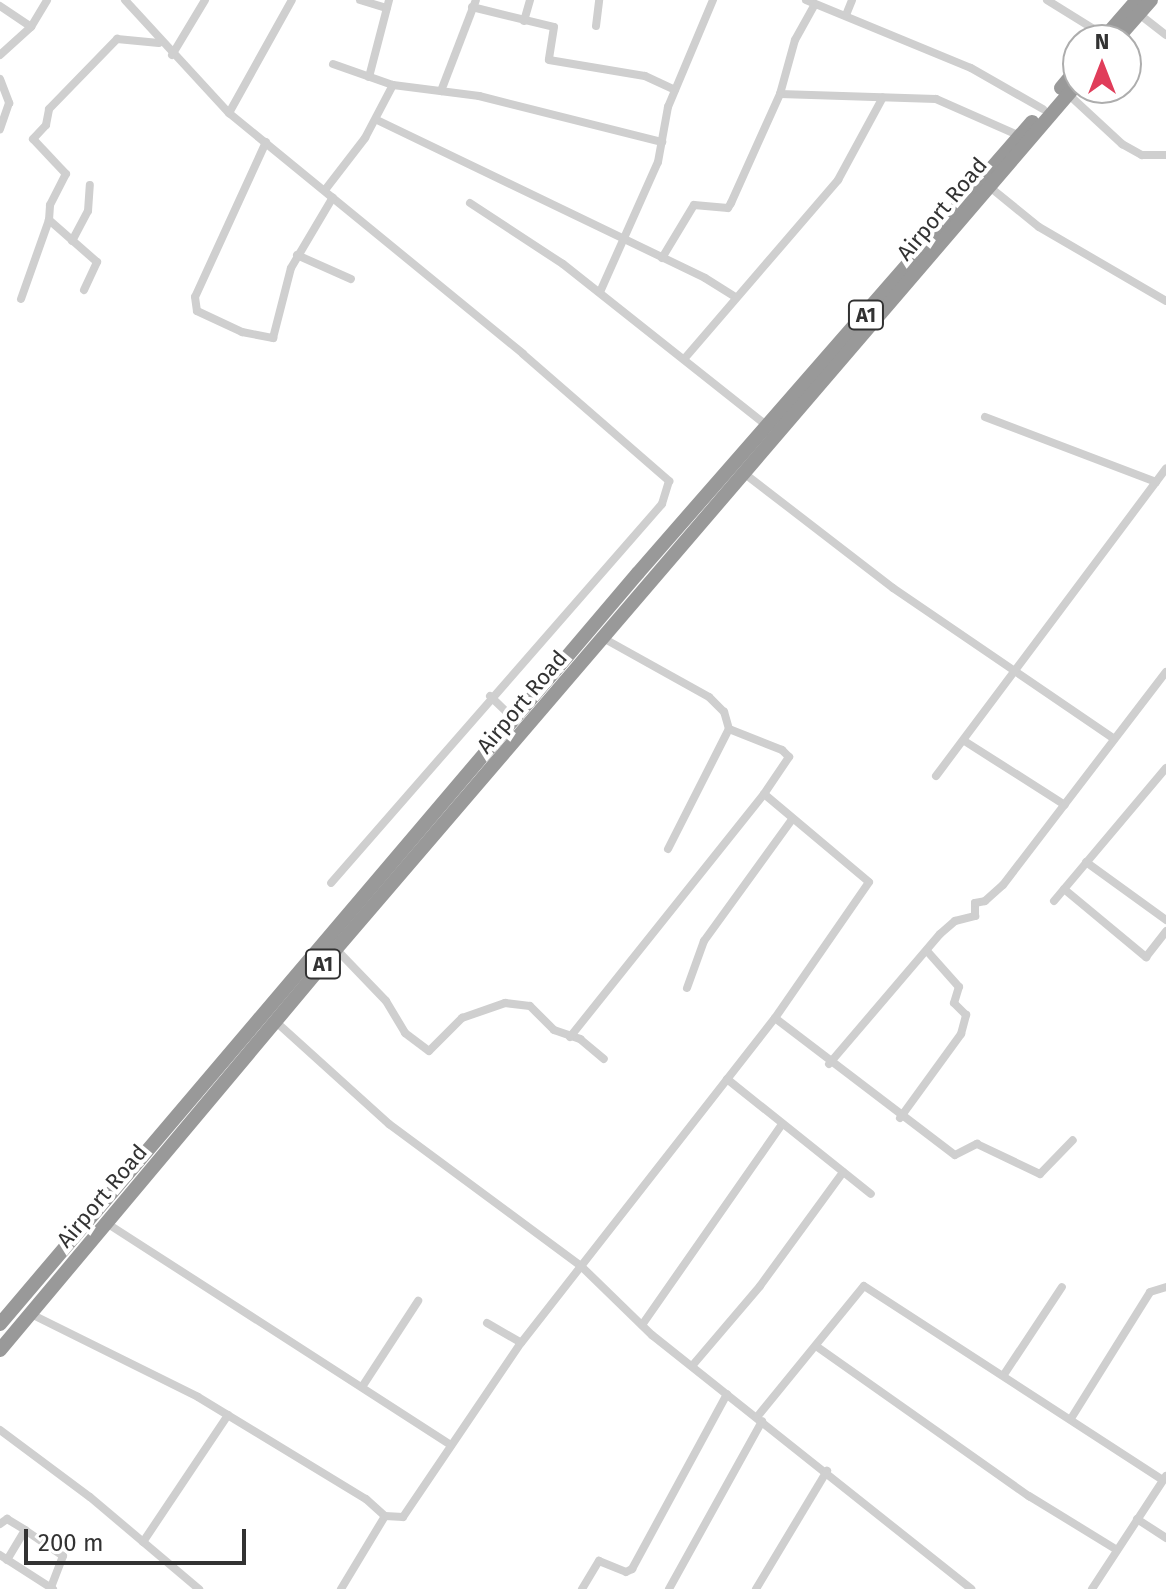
<!DOCTYPE html>
<style>
body{margin:0}
#map{position:relative;width:1166px;height:1589px;overflow:hidden;background:#fff;font-family:"Fira Sans",sans-serif}
div>[style]{position:absolute}
.street>*{height:8px;margin:-4px;padding:0 4px;transform-origin:4px;border-radius:4px;background:#cfcfcf}
.highway>*{height:14px;margin:-7px;padding:0 7px;transform-origin:7px;border-radius:7px;background:#999}
span{translate:-50% -50%;white-space:nowrap;text-align:center;line-height:1.15;-webkit-text-stroke:8px #fff;paint-order:stroke}
.shield-label span{padding:2px 6px;background:#fff;border:2px solid;border-radius:6px;-webkit-text-stroke-width:0}
.shield-label{font-size:20px;color:#323232;font-weight:700}
.street-label{font-size:22px;color:#323232}
.north{position:absolute;left:1062px;top:24px;width:80px;height:80px;box-sizing:border-box;background:#fff;border:2px solid #adadad;border-radius:50%;rotate:0deg;font-size:22px;font-weight:700;line-height:32px;text-align:center;color:#323232}
.north::after{content:'';display:block;margin:auto;width:28px;height:36px;background:#e03d5a;clip-path:polygon(50% 0,100% 100%,50% 72%,0 100%)}
.scale{position:absolute;left:24px;top:1529px;width:222px;height:36px;box-sizing:border-box;border:4px solid #323232;border-top:0;padding-left:10px;font-size:24px;line-height:28px;white-space:nowrap;color:#323232;-webkit-text-stroke:6px #fff;paint-order:stroke}
</style>
<div id="map">
<div class="street">
<div style="left:125px;top:0;width:154px;rotate:47.4deg"></div>
<div style="left:229px;top:113px;width:380px;rotate:39.3deg"></div>
<div style="left:523px;top:354px;width:194px;rotate:41deg"></div>
<div style="left:669px;top:481px;width:24px;rotate:107deg"></div>
<div style="left:662px;top:504px;width:503px;rotate:131.13deg"></div>
<div style="left:360px;top:0;width:28px;rotate:17deg"></div>
<div style="left:806px;top:0;width:178px;rotate:22.4deg"></div>
<div style="left:971px;top:68px;width:83px;rotate:29.7deg"></div>
<div style="left:1047px;top:0;width:68px;rotate:31.8deg"></div>
<div style="left:0;top:6px;width:37px;rotate:34deg"></div>
<div style="left:472px;top:7px;width:84px;rotate:13.7deg"></div>
<div style="left:554px;top:27px;width:33px;rotate:99deg"></div>
<div style="left:549px;top:60px;width:97px;rotate:9.5deg"></div>
<div style="left:645px;top:76px;width:33px;rotate:25deg"></div>
<div style="left:1139px;top:14px;width:34px;rotate:38deg"></div>
<div style="left:846px;top:15px;width:16px;rotate:-68deg"></div>
<div style="left:524px;top:21px;width:22px;rotate:-74deg"></div>
<div style="left:596px;top:26px;width:26px;rotate:-83deg"></div>
<div style="left:0;top:55px;width:42px;rotate:-42.1deg"></div>
<div style="left:31px;top:27px;width:31px;rotate:-59deg"></div>
<div style="left:172px;top:55px;width:64px;rotate:-59deg"></div>
<div style="left:333px;top:64px;width:64px;rotate:19.3deg"></div>
<div style="left:393px;top:85px;width:87px;rotate:7.3deg"></div>
<div style="left:479px;top:96px;width:189px;rotate:14.1deg"></div>
<div style="left:369px;top:77px;width:80px;rotate:-75.4deg"></div>
<div style="left:0;top:79px;width:26px;rotate:69deg"></div>
<div style="left:9px;top:103px;width:28px;rotate:109deg"></div>
<div style="left:441px;top:91px;width:97px;rotate:-69deg"></div>
<div style="left:780px;top:94px;width:156px;rotate:1.8deg"></div>
<div style="left:936px;top:99px;width:92px;rotate:23.8deg"></div>
<div style="left:1068px;top:94px;width:74px;rotate:42.8deg"></div>
<div style="left:1122px;top:144px;width:23px;rotate:29deg"></div>
<div style="left:1142px;top:155px;width:24px"></div>
<div style="left:229px;top:113px;width:129px;rotate:-60.9deg"></div>
<div style="left:377px;top:120px;width:364px;rotate:25.7deg"></div>
<div style="left:705px;top:278px;width:36px;rotate:32deg"></div>
<div style="left:266px;top:142px;width:170px;rotate:114.6deg"></div>
<div style="left:195px;top:297px;width:14px;rotate:82deg"></div>
<div style="left:197px;top:311px;width:50px;rotate:25deg"></div>
<div style="left:242px;top:332px;width:32px;rotate:11deg"></div>
<div style="left:273px;top:338px;width:72px;rotate:-75.6deg"></div>
<div style="left:291px;top:268px;width:82px;rotate:-59.4deg"></div>
<div style="left:986px;top:184px;width:68px;rotate:39.1deg"></div>
<div style="left:1039px;top:227px;width:147px;rotate:30.2deg"></div>
<div style="left:325px;top:190px;width:66px;rotate:-52.4deg"></div>
<div style="left:365px;top:138px;width:60px;rotate:-62.2deg"></div>
<div style="left:470px;top:203px;width:111px;rotate:33.3deg"></div>
<div style="left:563px;top:264px;width:263px;rotate:38.4deg"></div>
<div style="left:72px;top:241px;width:34px;rotate:-62deg"></div>
<div style="left:88px;top:211px;width:26px;rotate:-86deg"></div>
<div style="left:297px;top:255px;width:59px;rotate:24deg"></div>
<div style="left:662px;top:258px;width:62px;rotate:-58.9deg"></div>
<div style="left:694px;top:205px;width:34px;rotate:5deg"></div>
<div style="left:728px;top:208px;width:6px;rotate:-59deg"></div>
<div style="left:731px;top:203px;width:120px;rotate:-65.8deg"></div>
<div style="left:780px;top:94px;width:56px;rotate:-74.5deg"></div>
<div style="left:795px;top:40px;width:41px;rotate:-60.9deg"></div>
<div style="left:84px;top:290px;width:31px;rotate:-65deg"></div>
<div style="left:97px;top:262px;width:64px;rotate:-138.8deg"></div>
<div style="left:49px;top:220px;width:15px;rotate:-86deg"></div>
<div style="left:50px;top:205px;width:35px;rotate:-63deg"></div>
<div style="left:66px;top:174px;width:48px;rotate:-133.3deg"></div>
<div style="left:33px;top:139px;width:19px;rotate:-47deg"></div>
<div style="left:46px;top:125px;width:16px;rotate:-79deg"></div>
<div style="left:49px;top:109px;width:98px;rotate:-45.8deg"></div>
<div style="left:117px;top:39px;width:42px;rotate:5.4deg"></div>
<div style="left:600px;top:292px;width:142px;rotate:-66deg"></div>
<div style="left:658px;top:162px;width:56px;rotate:-79.7deg"></div>
<div style="left:668px;top:107px;width:116px;rotate:-67.2deg"></div>
<div style="left:21px;top:299px;width:84px;rotate:-70.5deg"></div>
<div style="left:685px;top:358px;width:235px;rotate:-49.3deg"></div>
<div style="left:838px;top:180px;width:94px;rotate:-61.5deg"></div>
<div style="left:985px;top:417px;width:183px;rotate:20.8deg"></div>
<div style="left:745px;top:474px;width:187px;rotate:37.6deg"></div>
<div style="left:893px;top:588px;width:266px;rotate:34.3deg"></div>
<div style="left:490px;top:696px;width:33px;rotate:44deg"></div>
<div style="left:966px;top:742px;width:117px;rotate:32.5deg"></div>
<div style="left:936px;top:776px;width:384px;rotate:-53.2deg"></div>
<div style="left:668px;top:849px;width:135px;rotate:-63.1deg"></div>
<div style="left:1086px;top:862px;width:99px;rotate:35.9deg"></div>
<div style="left:1064px;top:889px;width:107px;rotate:39.7deg"></div>
<div style="left:1146px;top:957px;width:33px;rotate:-52deg"></div>
<div style="left:1054px;top:901px;width:174px;rotate:-49.9deg"></div>
<div style="left:336px;top:949px;width:72px;rotate:46.1deg"></div>
<div style="left:386px;top:1001px;width:37px;rotate:59deg"></div>
<div style="left:405px;top:1033px;width:30px;rotate:37deg"></div>
<div style="left:429px;top:1051px;width:47px;rotate:-45deg"></div>
<div style="left:462px;top:1018px;width:46px;rotate:-19.2deg"></div>
<div style="left:505px;top:1003px;width:25px;rotate:7deg"></div>
<div style="left:530px;top:1006px;width:34px;rotate:45deg"></div>
<div style="left:554px;top:1030px;width:28px;rotate:19deg"></div>
<div style="left:580px;top:1039px;width:31px;rotate:40deg"></div>
<div style="left:687px;top:988px;width:50px;rotate:-70.1deg"></div>
<div style="left:704px;top:941px;width:148px;rotate:-54.1deg"></div>
<div style="left:775px;top:1018px;width:226px;rotate:37.3deg"></div>
<div style="left:955px;top:1155px;width:25px;rotate:-27deg"></div>
<div style="left:977px;top:1144px;width:70px;rotate:25.5deg"></div>
<div style="left:1040px;top:1174px;width:47px;rotate:-45.9deg"></div>
<div style="left:275px;top:1021px;width:154px;rotate:42.1deg"></div>
<div style="left:389px;top:1124px;width:240px;rotate:36.5deg"></div>
<div style="left:582px;top:1267px;width:98px;rotate:44.2deg"></div>
<div style="left:652px;top:1335px;width:408px;rotate:38.5deg"></div>
<div style="left:570px;top:1037px;width:311px;rotate:-51.4deg"></div>
<div style="left:829px;top:1064px;width:171px;rotate:-49.5deg"></div>
<div style="left:940px;top:934px;width:20px;rotate:-41deg"></div>
<div style="left:955px;top:921px;width:21px;rotate:-14deg"></div>
<div style="left:975px;top:916px;width:13px;rotate:-90deg"></div>
<div style="left:975px;top:903px;width:10px;rotate:-11deg"></div>
<div style="left:985px;top:901px;width:24px;rotate:-42deg"></div>
<div style="left:1003px;top:885px;width:268px;rotate:-52.6deg"></div>
<div style="left:727px;top:1079px;width:184px;rotate:38.6deg"></div>
<div style="left:900px;top:1118px;width:104px;rotate:-54deg"></div>
<div style="left:961px;top:1034px;width:20px;rotate:-75deg"></div>
<div style="left:966px;top:1015px;width:17px;rotate:-135deg"></div>
<div style="left:954px;top:1003px;width:17px;rotate:-73deg"></div>
<div style="left:959px;top:987px;width:48px;rotate:-131.6deg"></div>
<div style="left:108px;top:1224px;width:408px;rotate:32.8deg"></div>
<div style="left:31px;top:1314px;width:186px;rotate:26.4deg"></div>
<div style="left:198px;top:1397px;width:197px;rotate:31.3deg"></div>
<div style="left:366px;top:1499px;width:25px;rotate:42deg"></div>
<div style="left:487px;top:1323px;width:39px;rotate:30deg"></div>
<div style="left:642px;top:1325px;width:245px;rotate:-55.1deg"></div>
<div style="left:816px;top:1346px;width:261px;rotate:35.2deg"></div>
<div style="left:1029px;top:1496px;width:103px;rotate:31.5deg"></div>
<div style="left:692px;top:1366px;width:105px;rotate:-49.6deg"></div>
<div style="left:760px;top:1286px;width:141px;rotate:-53.9deg"></div>
<div style="left:1005px;top:1373px;width:103px;rotate:-56.5deg"></div>
<div style="left:362px;top:1387px;width:103px;rotate:-56.9deg"></div>
<div style="left:757px;top:1417px;width:169px;rotate:-50.8deg"></div>
<div style="left:864px;top:1286px;width:356px;rotate:33deg"></div>
<div style="left:1072px;top:1417px;width:147px;rotate:-58deg"></div>
<div style="left:1150px;top:1292px;width:17px;rotate:-17deg"></div>
<div style="left:0;top:1430px;width:112px;rotate:36.7deg"></div>
<div style="left:90px;top:1497px;width:143px;rotate:40.2deg"></div>
<div style="left:1137px;top:1519px;width:35px;rotate:33deg"></div>
<div style="left:0;top:1524px;width:9px;rotate:-36deg"></div>
<div style="left:7px;top:1519px;width:21px;rotate:31deg"></div>
<div style="left:143px;top:1542px;width:153px;rotate:-56.2deg"></div>
<div style="left:0;top:1555px;width:63px;rotate:32.7deg"></div>
<div style="left:7px;top:1560px;width:35px;rotate:-59deg"></div>
<div style="left:25px;top:1530px;width:46px;rotate:34.4deg"></div>
<div style="left:63px;top:1556px;width:33px;rotate:111deg"></div>
<div style="left:341px;top:1589px;width:85px;rotate:-58.9deg"></div>
<div style="left:385px;top:1516px;width:18px;rotate:3deg"></div>
<div style="left:403px;top:1517px;width:210px;rotate:-55.9deg"></div>
<div style="left:521px;top:1343px;width:412px;rotate:-52deg"></div>
<div style="left:775px;top:1018px;width:165px;rotate:-55.3deg"></div>
<div style="left:869px;top:882px;width:137px;rotate:-140deg"></div>
<div style="left:764px;top:794px;width:45px;rotate:-56deg"></div>
<div style="left:789px;top:757px;width:10px;rotate:-135deg"></div>
<div style="left:782px;top:750px;width:57px;rotate:-158.4deg"></div>
<div style="left:729px;top:729px;width:18px;rotate:-106deg"></div>
<div style="left:724px;top:712px;width:21px;rotate:-135deg"></div>
<div style="left:709px;top:697px;width:119px;rotate:-150.9deg"></div>
<div style="left:582px;top:1589px;width:33px;rotate:-59deg"></div>
<div style="left:599px;top:1561px;width:29px;rotate:22deg"></div>
<div style="left:626px;top:1572px;width:7px;rotate:-27deg"></div>
<div style="left:632px;top:1569px;width:199px;rotate:-61.5deg"></div>
<div style="left:669px;top:1589px;width:192px;rotate:-61deg"></div>
<div style="left:756px;top:1589px;width:138px;rotate:-59deg"></div>
<div style="left:1092px;top:1589px;width:135px;rotate:-56.8deg"></div>
</div>
<div class="highway">
<div style="left:1102px;top:40px;width:53px;rotate:-48.8deg"></div>
<div style="left:1116px;top:40px;width:53px;rotate:-48.8deg"></div>
<div style="left:1061px;top:88px;width:26px;rotate:-50deg"></div>
<div style="left:0;top:1324px;width:985px;rotate:-49.65deg"></div>
<div style="left:638px;top:573px;width:599px;rotate:-48.86deg"></div>
<div style="left:0;top:1350px;width:523px;rotate:-50.04deg"></div>
<div style="left:336px;top:949px;width:1140px;rotate:-49.41deg"></div>
</div>
<div class="shield-label">
<span style="left:866px;top:315px">A1</span>
<span style="left:323px;top:964px">A1</span>
</div>
<div class="street-label">
<span style="left:942px;top:209px;rotate:-50deg">Airport Road</span>
<span style="left:522px;top:702px;rotate:-50deg">Airport Road</span>
<span style="left:102px;top:1196px;rotate:-50deg">Airport Road</span>
</div>
<div class="north">N</div>
<div class="scale">200 m</div>
</div>
